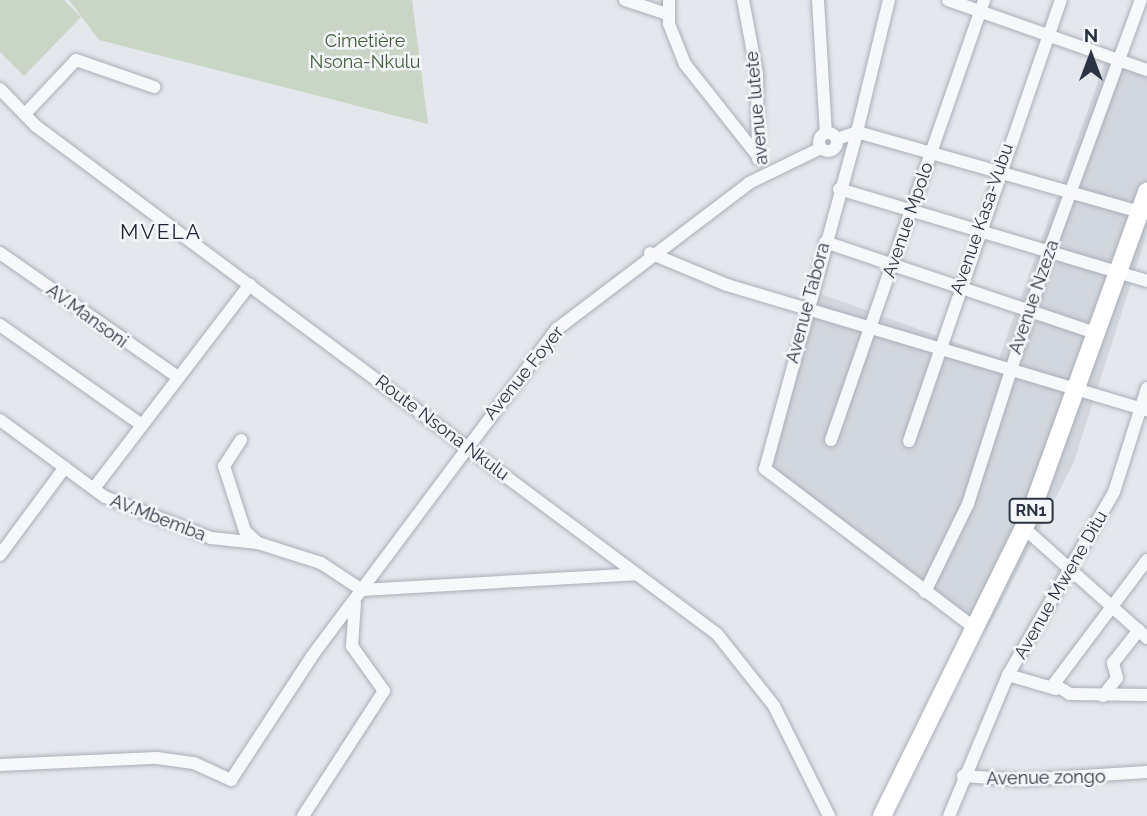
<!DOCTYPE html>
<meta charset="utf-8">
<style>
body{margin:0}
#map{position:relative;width:1147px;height:816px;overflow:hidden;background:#e4e7ec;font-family:Raleway,sans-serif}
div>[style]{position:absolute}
.built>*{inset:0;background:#d2d6de}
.green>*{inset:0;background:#c9d6c5}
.roads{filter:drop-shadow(0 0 2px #a9aeb7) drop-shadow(0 0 2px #a9aeb7)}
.minor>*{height:12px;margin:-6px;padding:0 6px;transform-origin:6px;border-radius:6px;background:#f7f8fa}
.minor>.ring{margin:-6px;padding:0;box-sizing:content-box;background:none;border:12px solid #f7f8fa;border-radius:50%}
.highway>*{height:18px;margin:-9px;padding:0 9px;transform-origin:9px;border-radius:9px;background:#fff}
span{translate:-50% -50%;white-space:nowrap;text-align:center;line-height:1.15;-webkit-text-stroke:5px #f4f6f9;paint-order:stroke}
.shield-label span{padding:2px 5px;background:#f4f6f9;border:2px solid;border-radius:5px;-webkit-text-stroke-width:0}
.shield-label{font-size:16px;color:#2b3445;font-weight:700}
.park-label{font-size:18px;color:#3f6138}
.street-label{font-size:18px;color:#2b3445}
.quarter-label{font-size:21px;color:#1d2536;letter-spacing:2px}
.north{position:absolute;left:1056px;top:21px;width:70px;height:70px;-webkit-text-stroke:5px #f4f6f9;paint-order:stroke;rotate:0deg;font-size:19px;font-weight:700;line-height:28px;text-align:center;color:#2b3445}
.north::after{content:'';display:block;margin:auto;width:24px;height:32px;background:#2b3445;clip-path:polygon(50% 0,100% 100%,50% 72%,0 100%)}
</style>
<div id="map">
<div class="built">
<div style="clip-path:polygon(1109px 51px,1147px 63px,1147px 234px,1073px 464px,986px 632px,773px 467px,773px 424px,807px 289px,999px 358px)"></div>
</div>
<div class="green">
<div style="clip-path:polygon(0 0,64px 0,81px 17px,24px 76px,0 52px)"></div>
<div style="clip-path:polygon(69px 0,412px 0,428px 124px,99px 40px)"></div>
</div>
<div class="roads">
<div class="minor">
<div style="left:625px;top:0;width:44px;rotate:18.4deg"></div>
<div style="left:669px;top:0;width:24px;rotate:90deg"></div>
<div style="left:669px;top:24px;width:43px;rotate:68.2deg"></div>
<div style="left:685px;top:64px;width:116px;rotate:51.6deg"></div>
<div style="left:743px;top:0;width:75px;rotate:79.3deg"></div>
<div style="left:757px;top:74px;width:85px;rotate:89.3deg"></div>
<div style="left:818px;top:0;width:133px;rotate:86.6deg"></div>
<div style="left:948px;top:0;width:211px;rotate:19.4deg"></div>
<div style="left:0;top:89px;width:52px;rotate:45.8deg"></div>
<div style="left:36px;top:126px;width:850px;rotate:36.72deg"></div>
<div style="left:717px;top:634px;width:92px;rotate:51.6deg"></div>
<div style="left:774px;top:706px;width:123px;rotate:63.4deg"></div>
<div style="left:25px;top:114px;width:74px;rotate:-46.6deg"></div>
<div style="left:76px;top:60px;width:83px;rotate:19.1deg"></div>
<div class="ring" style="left:819px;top:133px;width:6px;height:6px"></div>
<div style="left:837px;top:139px;width:21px;rotate:-19deg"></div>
<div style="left:857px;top:132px;width:136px;rotate:-76.4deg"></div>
<div style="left:839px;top:189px;width:321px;rotate:16.6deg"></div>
<div style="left:825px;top:242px;width:286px;rotate:18.6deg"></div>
<div style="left:0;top:253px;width:215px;rotate:34.9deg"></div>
<div style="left:650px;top:253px;width:83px;rotate:22.6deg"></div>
<div style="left:727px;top:285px;width:438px;rotate:16.6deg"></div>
<div style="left:0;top:325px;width:170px;rotate:35.2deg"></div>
<div style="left:0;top:420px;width:130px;rotate:36.3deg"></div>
<div style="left:105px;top:497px;width:114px;rotate:21.1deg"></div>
<div style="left:211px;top:538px;width:47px;rotate:6.1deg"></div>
<div style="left:241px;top:440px;width:31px;rotate:123deg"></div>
<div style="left:224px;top:466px;width:68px;rotate:72.1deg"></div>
<div style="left:245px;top:531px;width:18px;rotate:43deg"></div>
<div style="left:258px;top:543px;width:66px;rotate:17.6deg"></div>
<div style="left:321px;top:563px;width:49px;rotate:33.4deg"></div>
<div style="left:362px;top:590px;width:275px;rotate:-3.3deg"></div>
<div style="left:831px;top:440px;width:466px;rotate:-70.8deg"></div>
<div style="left:909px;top:441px;width:466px;rotate:-71deg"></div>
<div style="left:95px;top:487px;width:255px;rotate:-52.6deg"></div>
<div style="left:1024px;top:528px;width:165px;rotate:41.8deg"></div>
<div style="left:0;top:555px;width:109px;rotate:-53.5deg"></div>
<div style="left:1147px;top:560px;width:155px;rotate:126.9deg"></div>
<div style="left:1054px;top:684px;width:19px;rotate:32deg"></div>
<div style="left:1070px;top:694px;width:77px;rotate:0.7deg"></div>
<div style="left:925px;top:592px;width:98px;rotate:-64deg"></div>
<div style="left:968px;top:504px;width:266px;rotate:-72.2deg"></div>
<div style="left:1049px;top:251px;width:267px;rotate:-69.9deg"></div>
<div style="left:972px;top:626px;width:260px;rotate:-142.8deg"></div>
<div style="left:765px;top:469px;width:349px;rotate:-74.7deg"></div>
<div style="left:857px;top:132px;width:300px;rotate:15.8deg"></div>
<div style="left:1008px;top:675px;width:50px;rotate:16.3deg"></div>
<div style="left:1103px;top:696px;width:23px;rotate:-52deg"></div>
<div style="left:1117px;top:678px;width:16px;rotate:-105deg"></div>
<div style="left:1113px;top:663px;width:42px;rotate:-51.8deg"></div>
<div style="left:0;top:765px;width:157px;rotate:-2.6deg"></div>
<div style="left:157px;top:758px;width:37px;rotate:8deg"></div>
<div style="left:194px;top:763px;width:41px;rotate:24.7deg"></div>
<div style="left:231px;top:780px;width:148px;rotate:-56.8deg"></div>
<div style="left:312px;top:656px;width:409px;rotate:-53.2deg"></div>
<div style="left:557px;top:329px;width:241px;rotate:-37.2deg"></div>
<div style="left:749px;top:183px;width:80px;rotate:-25.9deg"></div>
<div style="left:963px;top:776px;width:59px;rotate:3.9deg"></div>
<div style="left:1022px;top:780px;width:125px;rotate:-3.7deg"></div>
<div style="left:303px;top:816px;width:149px;rotate:-57.1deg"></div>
<div style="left:384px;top:691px;width:55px;rotate:-125.4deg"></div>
<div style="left:352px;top:646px;width:43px;rotate:-86deg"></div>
<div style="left:949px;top:816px;width:153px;rotate:-67.3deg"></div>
<div style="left:1008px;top:675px;width:211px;rotate:-59.9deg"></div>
<div style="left:1114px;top:492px;width:109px;rotate:-72.4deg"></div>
</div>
<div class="highway">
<div style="left:882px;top:816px;width:335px;rotate:-63.8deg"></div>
<div style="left:1030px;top:515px;width:344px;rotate:-70.1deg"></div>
</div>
</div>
<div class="shield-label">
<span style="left:1031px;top:511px">RN1</span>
</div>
<div class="park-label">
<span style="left:365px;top:52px">Cimetière<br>Nsona-Nkulu</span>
</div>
<div class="street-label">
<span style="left:757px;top:108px;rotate:-95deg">avenue lutete</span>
<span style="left:982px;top:219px;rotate:-71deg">Avenue Kasa-Vubu</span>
<span style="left:908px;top:220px;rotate:-71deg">Avenue Mpolo</span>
<span style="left:1034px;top:297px;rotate:-71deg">Avenue Nzeza</span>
<span style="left:808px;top:303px;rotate:-75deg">Avenue Tabora</span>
<span style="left:87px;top:316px;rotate:36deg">AV.Mansoni</span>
<span style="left:524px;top:373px;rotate:-51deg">Avenue Foyer</span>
<span style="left:442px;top:428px;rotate:37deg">Route Nsona Nkulu</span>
<span style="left:158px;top:518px;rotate:21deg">AV.Mbemba</span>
<span style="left:1061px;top:585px;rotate:-60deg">Avenue Mwene Ditu</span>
<span style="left:1046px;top:778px;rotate:-1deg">Avenue zongo</span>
</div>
<div class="quarter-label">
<span style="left:161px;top:232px">MVELA</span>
</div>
<div class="north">N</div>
</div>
